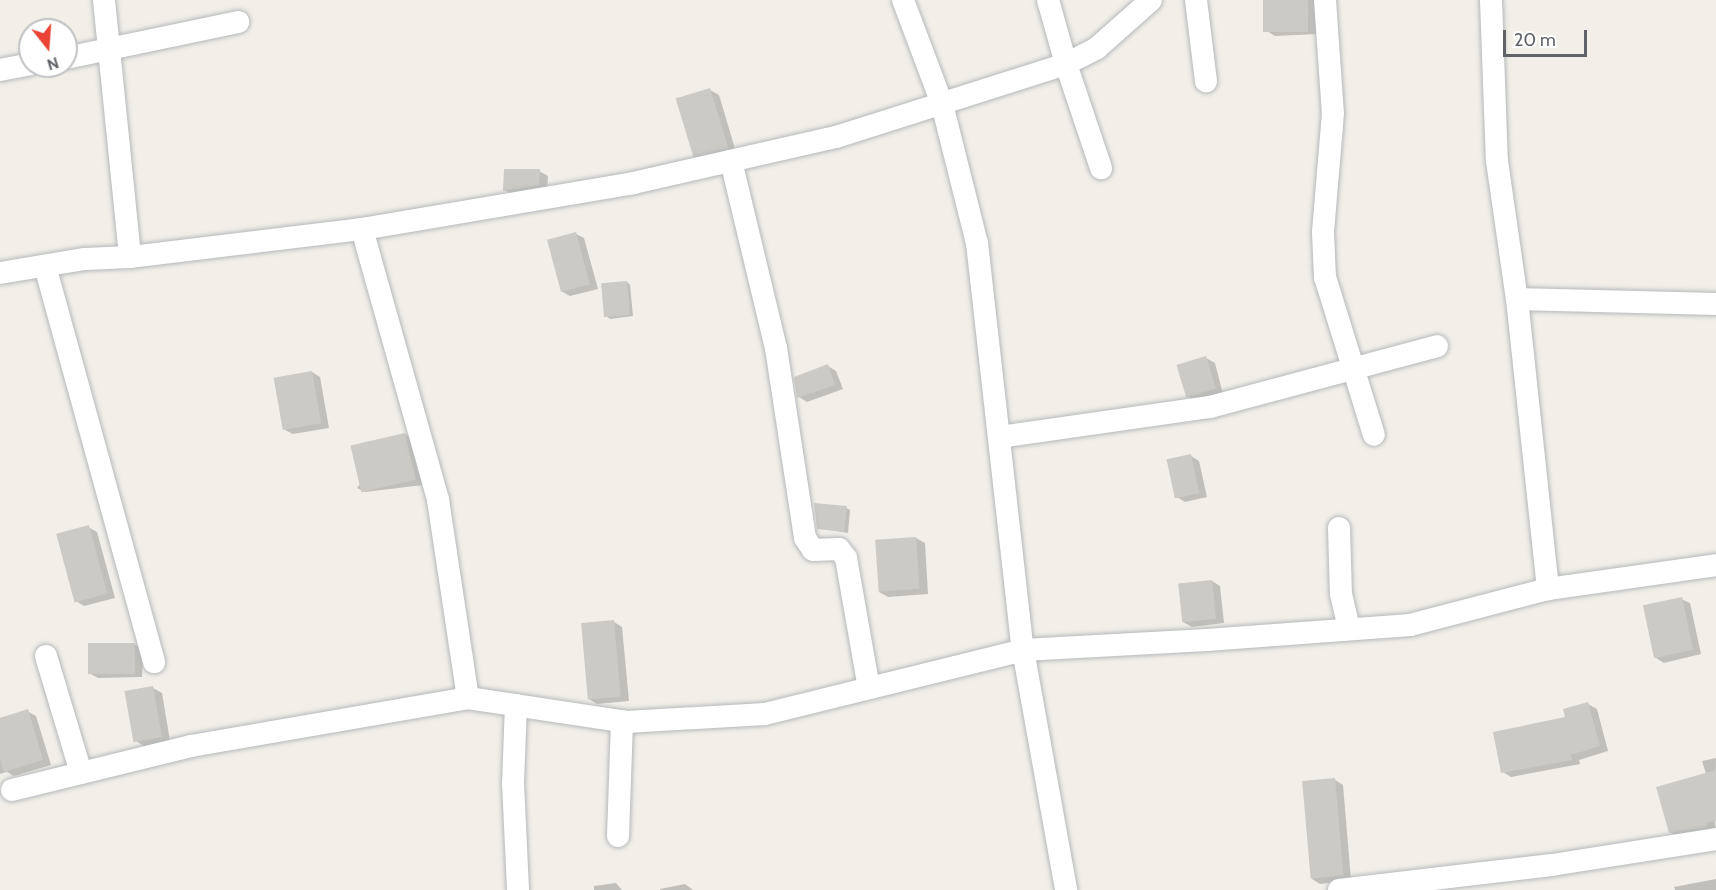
<!DOCTYPE html>
<style>
body{margin:0}
#map{position:relative;width:1716px;height:890px;overflow:hidden;background:#f1efe8;font-family:Cabin,sans-serif}
div>[style]{position:absolute}
.shadow>*{inset:0;background:#0003}
.building>*{inset:0;background:#cccac5;transform-origin:0 0}
.roads{filter:drop-shadow(0 0 2px #b5b8bc) drop-shadow(0 0 2px #b5b8bc)}
.street>*{height:22px;margin:-11px;padding:0 11px;transform-origin:11px;border-radius:11px;background:#fff}
span{translate:-50% -50%;white-space:nowrap;text-align:center;line-height:1.15;-webkit-text-stroke:5px #fff;paint-order:stroke}
.north{position:absolute;left:18px;top:18px;width:60px;height:60px;box-sizing:border-box;background:#fff;border:2px solid #bfc1c3;border-radius:50%;rotate:163deg;font-size:16px;font-weight:700;line-height:24px;text-align:center;color:#5f6368}
.north::after{content:'';display:block;margin:auto;width:21px;height:27px;background:#ea4335;clip-path:polygon(50% 0,100% 100%,50% 72%,0 100%)}
.scale{position:absolute;left:1503px;top:30px;width:84px;height:27px;box-sizing:border-box;border:3px solid #5f6368;border-top:0;padding-left:8px;font-size:18px;line-height:21px;white-space:nowrap;color:#5f6368;-webkit-text-stroke:4px #fff;paint-order:stroke}
</style>
<div id="map">
<div class="shadow">
<div style="clip-path:polygon(1265px 0,1316px 0,1318px 34px,1275px 36px,1267px 31px)"></div>
<div style="clip-path:polygon(710px 90px,719px 95px,736px 152px,701px 160px,693px 155px)"></div>
<div style="clip-path:polygon(539px 171px,548px 176px,547px 190px,513px 195px,505px 190px)"></div>
<div style="clip-path:polygon(576px 234px,584px 238px,598px 289px,570px 296px,561px 291px)"></div>
<div style="clip-path:polygon(627px 282px,630px 285px,633px 316px,610px 319px,606px 316px)"></div>
<div style="clip-path:polygon(1206px 358px,1215px 363px,1223px 394px,1195px 401px,1187px 396px)"></div>
<div style="clip-path:polygon(828px 366px,836px 371px,843px 389px,807px 402px,799px 397px)"></div>
<div style="clip-path:polygon(312px 372px,320px 377px,329px 428px,293px 434px,285px 430px)"></div>
<div style="clip-path:polygon(405px 434px,413px 439px,423px 485px,365px 492px,357px 488px)"></div>
<div style="clip-path:polygon(1191px 456px,1199px 461px,1207px 497px,1185px 502px,1177px 497px)"></div>
<div style="clip-path:polygon(846px 508px,850px 510px,848px 533px,819px 528px)"></div>
<div style="clip-path:polygon(88px 527px,97px 532px,115px 598px,84px 606px,76px 601px)"></div>
<div style="clip-path:polygon(916px 538px,925px 543px,928px 594px,888px 597px,879px 592px)"></div>
<div style="clip-path:polygon(1212px 581px,1220px 586px,1224px 623px,1192px 627px,1183px 622px)"></div>
<div style="clip-path:polygon(1681px 599px,1690px 603px,1701px 654px,1664px 663px,1656px 658px)"></div>
<div style="clip-path:polygon(614px 622px,622px 627px,629px 701px,597px 704px,589px 699px)"></div>
<div style="clip-path:polygon(134px 644px,143px 649px,142px 677px,98px 678px,89px 673px)"></div>
<div style="clip-path:polygon(153px 688px,162px 693px,170px 741px,144px 746px,136px 741px)"></div>
<div style="clip-path:polygon(1588px 704px,1597px 709px,1608px 751px,1579px 760px,1580px 764px,1511px 777px,1503px 772px)"></div>
<div style="clip-path:polygon(27px 711px,36px 716px,51px 765px,14px 776px,7px 772px,0 774px,0 718px)"></div>
<div style="clip-path:polygon(1716px 758px,1715px 831px,1679px 837px,1670px 832px,1706px 774px,1702px 761px)"></div>
<div style="clip-path:polygon(1335px 780px,1343px 785px,1351px 880px,1320px 884px,1312px 879px)"></div>
<div style="clip-path:polygon(1716px 879px,1716px 890px,1675px 890px,1674px 887px)"></div>
<div style="clip-path:polygon(616px 883px,622px 890px,594px 890px,594px 886px)"></div>
<div style="clip-path:polygon(685px 884px,693px 890px,660px 890px,660px 889px)"></div>
</div>
<div class="building">
<div style="left:1263px;top:0;width:45px;height:32px"></div>
<div style="left:710px;top:88px;width:63px;height:36px;rotate:73deg"></div>
<div style="clip-path:polygon(504px 169px,540px 169px,539px 185px,503px 191px)"></div>
<div style="left:576px;top:232px;width:54px;height:30px;rotate:75deg"></div>
<div style="left:627px;top:281px;width:34px;height:26px;rotate:85deg"></div>
<div style="left:1206px;top:356px;width:34px;height:31px;rotate:73deg"></div>
<div style="clip-path:polygon(828px 364px,835px 385px,797px 398px,794px 377px)"></div>
<div style="left:312px;top:371px;width:53px;height:39px;rotate:80deg"></div>
<div style="left:405px;top:433px;width:48px;height:56px;rotate:77deg"></div>
<div style="left:1191px;top:454px;width:40px;height:25px;rotate:78deg"></div>
<div style="clip-path:polygon(814px 503px,847px 506px,844px 532px,817px 529px)"></div>
<div style="left:89px;top:525px;width:71px;height:34px;rotate:75deg"></div>
<div style="left:916px;top:537px;width:52px;height:41px;rotate:86deg"></div>
<div style="left:1212px;top:580px;width:39px;height:34px;rotate:84deg"></div>
<div style="left:1682px;top:597px;width:54px;height:40px;rotate:78deg"></div>
<div style="left:614px;top:620px;width:77px;height:33px;rotate:85deg"></div>
<div style="left:88px;top:643px;width:47px;height:31px"></div>
<div style="left:153px;top:686px;width:52px;height:29px;rotate:80deg"></div>
<div style="clip-path:polygon(1588px 702px,1600px 746px,1571px 755px,1572px 760px,1501px 773px,1493px 732px,1565px 717px,1563px 709px)"></div>
<div style="clip-path:polygon(28px 709px,43px 760px,4px 772px,0 759px,0 718px)"></div>
<div style="clip-path:polygon(1716px 770px,1716px 821px,1706px 823px,1707px 827px,1669px 833px,1656px 787px)"></div>
<div style="left:1335px;top:778px;width:98px;height:33px;rotate:85deg"></div>
</div>
<div class="roads">
<div class="street">
<div style="left:104px;top:0;width:258px;rotate:84.2deg"></div>
<div style="left:130px;top:257px;width:234px;rotate:-6.9deg"></div>
<div style="left:362px;top:229px;width:275px;rotate:-9.6deg"></div>
<div style="left:633px;top:183px;width:208px;rotate:-12.8deg"></div>
<div style="left:836px;top:137px;width:241px;rotate:-17.6deg"></div>
<div style="left:1066px;top:64px;width:35px;rotate:-27deg"></div>
<div style="left:1097px;top:48px;width:72px;rotate:-41.6deg"></div>
<div style="left:903px;top:0;width:111px;rotate:69.4deg"></div>
<div style="left:942px;top:104px;width:143px;rotate:75.9deg"></div>
<div style="left:977px;top:243px;width:410px;rotate:83.6deg"></div>
<div style="left:1023px;top:650px;width:244px;rotate:79.8deg"></div>
<div style="left:1048px;top:0;width:66px;rotate:74.3deg"></div>
<div style="left:1066px;top:64px;width:110px;rotate:71.4deg"></div>
<div style="left:1196px;top:0;width:82px;rotate:83deg"></div>
<div style="left:1325px;top:0;width:113px;rotate:86deg"></div>
<div style="left:1333px;top:113px;width:119px;rotate:94.8deg"></div>
<div style="left:1323px;top:232px;width:45px;rotate:87.5deg"></div>
<div style="left:1325px;top:277px;width:165px;rotate:72.8deg"></div>
<div style="left:1491px;top:0;width:161px;rotate:87.9deg"></div>
<div style="left:1497px;top:161px;width:139px;rotate:81.8deg"></div>
<div style="left:1517px;top:299px;width:199px;rotate:1.4deg"></div>
<div style="left:66px;top:58px;width:176px;rotate:-11.8deg"></div>
<div style="left:0;top:70px;width:31px;rotate:-11deg"></div>
<div style="left:731px;top:161px;width:192px;rotate:76.5deg"></div>
<div style="left:776px;top:348px;width:192px;rotate:81.3deg"></div>
<div style="left:805px;top:538px;width:14px;rotate:56deg"></div>
<div style="left:813px;top:550px;width:26px;rotate:-2deg"></div>
<div style="left:839px;top:549px;width:11px;rotate:52deg"></div>
<div style="left:846px;top:558px;width:132px;rotate:80deg"></div>
<div style="left:362px;top:229px;width:281px;rotate:74.3deg"></div>
<div style="left:438px;top:500px;width:200px;rotate:81.4deg"></div>
<div style="left:45px;top:266px;width:411px;rotate:74.6deg"></div>
<div style="left:0;top:273px;width:86px;rotate:-9.4deg"></div>
<div style="left:85px;top:259px;width:45px;rotate:-2.5deg"></div>
<div style="left:1517px;top:299px;width:292px;rotate:83.9deg"></div>
<div style="left:999px;top:437px;width:213px;rotate:-8.1deg"></div>
<div style="left:1210px;top:407px;width:235px;rotate:-15deg"></div>
<div style="left:1339px;top:528px;width:66px;rotate:88.3deg"></div>
<div style="left:1341px;top:594px;width:36px;rotate:77deg"></div>
<div style="left:46px;top:656px;width:122px;rotate:73.3deg"></div>
<div style="left:516px;top:705px;width:78px;rotate:92.2deg"></div>
<div style="left:513px;top:783px;width:107px;rotate:87.3deg"></div>
<div style="left:12px;top:790px;width:184px;rotate:-13.8deg"></div>
<div style="left:191px;top:746px;width:281px;rotate:-9.8deg"></div>
<div style="left:468px;top:698px;width:160px;rotate:8.6deg"></div>
<div style="left:626px;top:722px;width:139px;rotate:-3.3deg"></div>
<div style="left:765px;top:714px;width:266px;rotate:-13.9deg"></div>
<div style="left:1023px;top:650px;width:184px;rotate:-3.1deg"></div>
<div style="left:1207px;top:640px;width:204px;rotate:-4.2deg"></div>
<div style="left:1410px;top:625px;width:143px;rotate:-14.6deg"></div>
<div style="left:1548px;top:589px;width:170px;rotate:-8.1deg"></div>
<div style="left:618px;top:836px;width:115px;rotate:-88deg"></div>
<div style="left:1339px;top:890px;width:214px;rotate:-6.7deg"></div>
<div style="left:1552px;top:865px;width:166px;rotate:-9deg"></div>
</div>
</div>
<div class="north">N</div>
<div class="scale">20 m</div>
</div>
